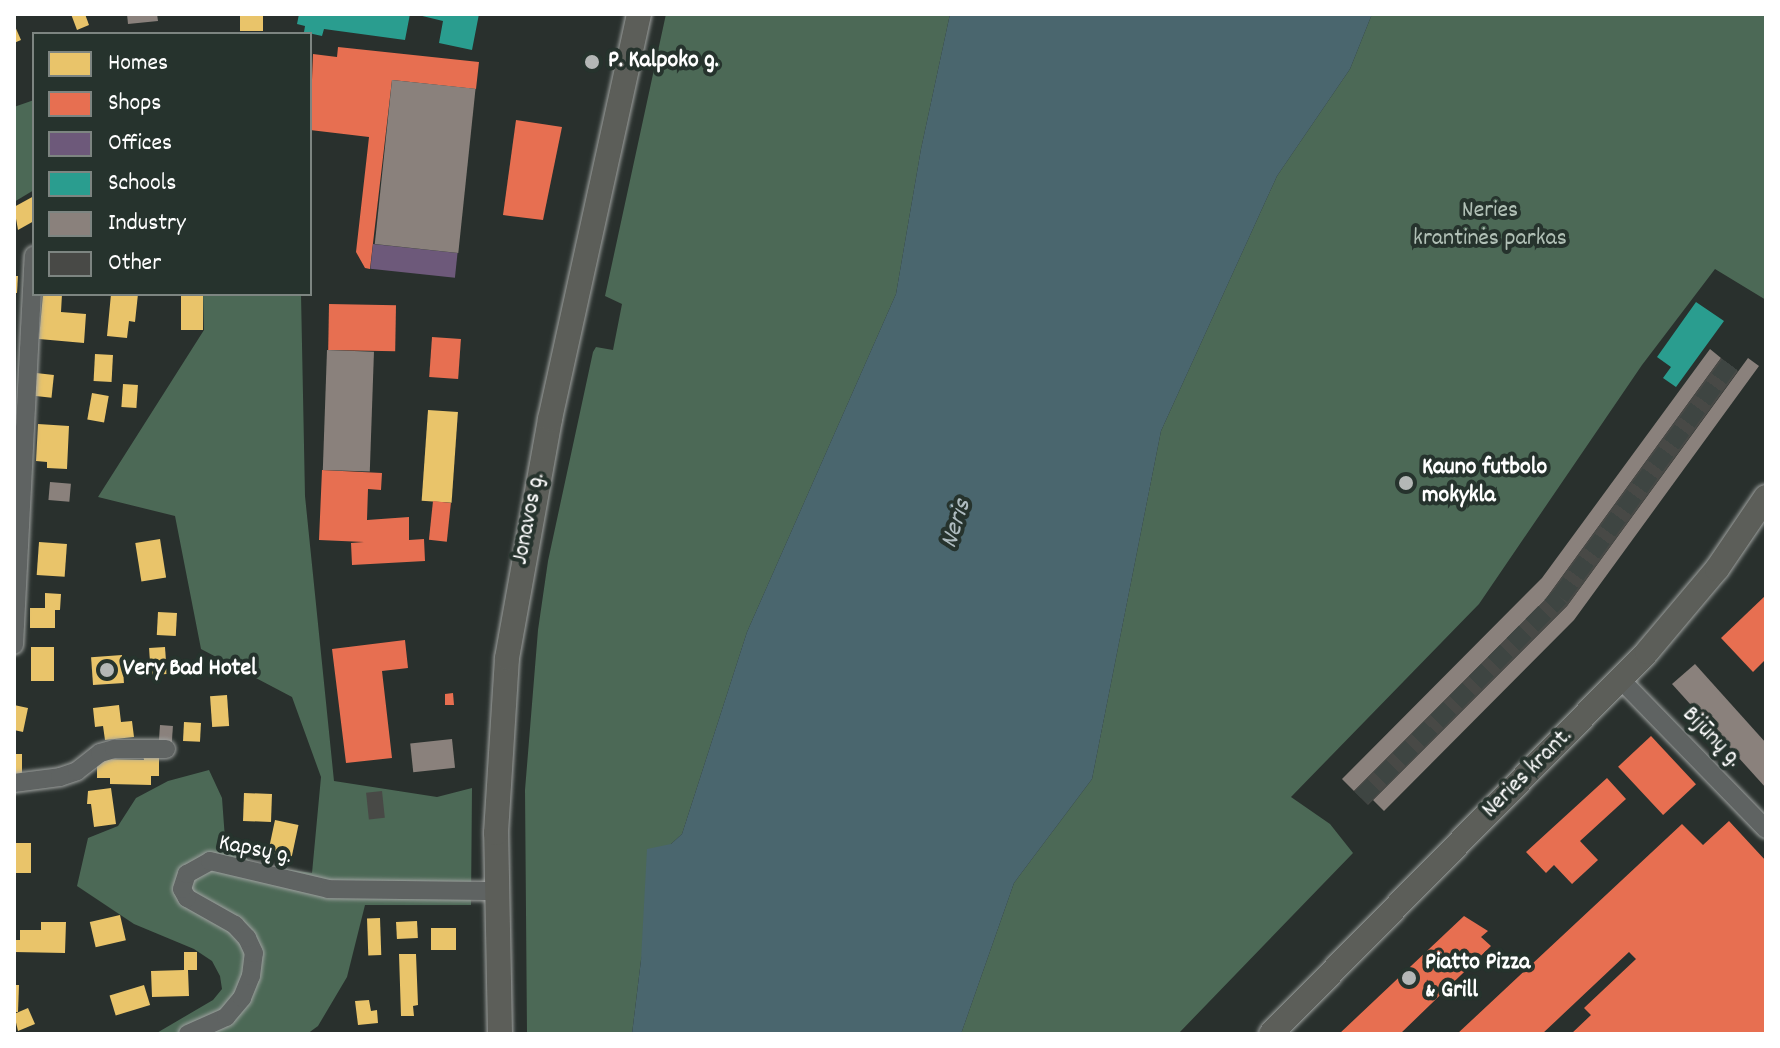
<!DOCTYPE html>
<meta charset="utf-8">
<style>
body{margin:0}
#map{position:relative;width:1780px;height:1048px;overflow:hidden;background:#29302d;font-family:Dekko,sans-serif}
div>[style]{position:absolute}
.green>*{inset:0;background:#4c6956}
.water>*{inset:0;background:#4a666e}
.homes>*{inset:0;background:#e9c46a;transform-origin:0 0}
.shops>*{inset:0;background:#e76f51;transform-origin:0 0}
.offices>*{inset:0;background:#6d597a;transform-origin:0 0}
.schools>*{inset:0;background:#2a9d8f}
.industry>*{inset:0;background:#8a817c;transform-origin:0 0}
.building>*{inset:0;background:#484946;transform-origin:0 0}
.minor-tunnel>*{height:18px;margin-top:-9px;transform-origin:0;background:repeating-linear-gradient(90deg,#3e4542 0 18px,transparent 0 27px)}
.roads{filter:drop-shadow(0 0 2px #9fa2a0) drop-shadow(0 0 2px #9fa2a0)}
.minor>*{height:18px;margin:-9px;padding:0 9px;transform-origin:9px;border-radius:9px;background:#5f6362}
.major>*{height:24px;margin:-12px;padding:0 12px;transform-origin:12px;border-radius:12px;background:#5c5e59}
.dots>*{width:22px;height:22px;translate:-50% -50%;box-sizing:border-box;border:4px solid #26332d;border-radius:50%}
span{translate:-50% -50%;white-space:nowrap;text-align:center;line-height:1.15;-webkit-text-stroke:8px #26332d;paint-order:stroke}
.poi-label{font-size:24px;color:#fff;font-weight:700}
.left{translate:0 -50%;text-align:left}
.park-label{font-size:24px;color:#b1c0b6}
.street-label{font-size:24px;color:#fff}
.water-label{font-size:26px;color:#afbcc0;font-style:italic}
.frame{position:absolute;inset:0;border:16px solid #fff;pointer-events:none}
.legend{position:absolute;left:32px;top:32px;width:280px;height:264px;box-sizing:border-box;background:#26332d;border:2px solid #7d8581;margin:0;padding:10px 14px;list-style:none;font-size:24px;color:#fff}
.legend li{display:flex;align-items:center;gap:16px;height:40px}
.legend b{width:40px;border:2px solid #7d8581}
</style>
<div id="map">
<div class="green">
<div style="clip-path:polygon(666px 14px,950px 14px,921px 149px,896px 294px,747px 632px,682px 834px,671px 844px,641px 960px,632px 1034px,527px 1034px,525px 790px,538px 630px,548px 561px,593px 352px,596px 347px,613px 350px,622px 304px,605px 296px)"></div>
<div style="clip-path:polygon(1372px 14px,1766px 14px,1766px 300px,1715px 269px,1642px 365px,1479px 604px,1291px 797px,1330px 824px,1353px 853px,1178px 1034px,961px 1034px,1014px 883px,1092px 779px,1161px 431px,1277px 176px,1350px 69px)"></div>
<div style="clip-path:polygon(34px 100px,34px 190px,14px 202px,14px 107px)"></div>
<div style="clip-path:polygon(203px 294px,301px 294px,305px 496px,334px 781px,437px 797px,472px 788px,471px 905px,365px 905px,347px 977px,318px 1026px,307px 1034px,155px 1034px,213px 1000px,222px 989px,220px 976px,212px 961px,194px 949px,134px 924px,77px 886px,88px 838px,118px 826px,136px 798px,168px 781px,209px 770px,222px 798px,225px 839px,254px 865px,312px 873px,321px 777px,292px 697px,201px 649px,175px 516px,98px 497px,204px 330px)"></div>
</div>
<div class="water">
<div style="clip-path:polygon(950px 14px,1372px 14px,1350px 69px,1277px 176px,1161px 431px,1092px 779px,1014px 883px,961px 1034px,632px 1034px,641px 960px,647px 849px,671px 844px,682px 834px,747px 632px,896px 294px,921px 149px)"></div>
</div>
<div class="homes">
<div style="clip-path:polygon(71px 14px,85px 14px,89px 25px,77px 30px)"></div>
<div style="left:240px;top:14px;width:23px;height:17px"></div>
<div style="clip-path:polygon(14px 24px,21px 40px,14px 43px)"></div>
<div style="clip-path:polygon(34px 196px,34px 221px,18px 230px,14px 207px)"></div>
<div style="clip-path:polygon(14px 276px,18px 276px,17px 293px,14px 293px)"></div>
<div style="clip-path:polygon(43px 294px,62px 294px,61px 312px,86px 314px,84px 343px,39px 339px)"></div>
<div style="clip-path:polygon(111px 294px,138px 294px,135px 322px,129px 321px,127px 338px,107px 336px)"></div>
<div style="left:181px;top:294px;width:22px;height:36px"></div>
<div style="left:95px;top:354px;width:18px;height:27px;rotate:3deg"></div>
<div style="left:36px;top:373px;width:18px;height:23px;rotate:6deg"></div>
<div style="left:123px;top:384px;width:15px;height:23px;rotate:4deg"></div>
<div style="left:92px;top:393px;width:17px;height:27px;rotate:10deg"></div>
<div style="left:428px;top:410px;width:30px;height:91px;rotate:4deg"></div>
<div style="clip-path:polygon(38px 424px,69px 426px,67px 469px,47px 468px,47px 462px,36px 461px)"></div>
<div style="left:160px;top:539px;width:39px;height:25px;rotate:81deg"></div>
<div style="left:39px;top:542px;width:28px;height:33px;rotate:4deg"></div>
<div style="clip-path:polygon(45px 593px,61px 594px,60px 610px,55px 610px,55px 628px,30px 628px,30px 608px,45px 608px)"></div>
<div style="left:158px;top:612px;width:19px;height:23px;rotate:3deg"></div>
<div style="left:54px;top:647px;width:34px;height:23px;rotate:90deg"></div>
<div style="left:165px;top:647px;width:27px;height:16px;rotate:86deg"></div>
<div style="left:122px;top:655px;width:28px;height:31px;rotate:86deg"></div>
<div style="left:227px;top:695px;width:31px;height:17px;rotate:86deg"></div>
<div style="clip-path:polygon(14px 705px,28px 708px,23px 732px,14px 730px)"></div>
<div style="clip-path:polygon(119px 705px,121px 722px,132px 721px,134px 737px,105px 740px,103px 726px,95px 727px,93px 708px)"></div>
<div style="left:184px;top:722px;width:17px;height:19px;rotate:3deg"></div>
<div style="left:14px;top:754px;width:8px;height:21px"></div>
<div style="clip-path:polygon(143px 754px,159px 754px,159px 776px,151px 776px,151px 785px,110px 784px,110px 778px,97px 778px,97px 759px,144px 760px)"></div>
<div style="clip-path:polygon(111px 788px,116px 824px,94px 827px,91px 804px,87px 804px,88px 791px)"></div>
<div style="left:244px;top:793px;width:28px;height:28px;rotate:2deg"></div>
<div style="left:275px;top:820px;width:24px;height:34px;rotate:12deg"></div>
<div style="left:14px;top:843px;width:17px;height:30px"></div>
<div style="left:120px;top:915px;width:26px;height:31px;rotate:77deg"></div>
<div style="left:380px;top:918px;width:37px;height:13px;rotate:88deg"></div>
<div style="left:417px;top:921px;width:17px;height:21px;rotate:87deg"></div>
<div style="clip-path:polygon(41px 922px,66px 922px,65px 953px,14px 952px,14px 940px,20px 940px,20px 930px,41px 930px)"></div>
<div style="left:431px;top:928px;width:25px;height:22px"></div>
<div style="clip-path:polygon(184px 952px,197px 952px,197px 970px,188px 970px,189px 996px,152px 997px,151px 971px,184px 970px)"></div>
<div style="clip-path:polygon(399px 954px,416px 954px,418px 1005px,413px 1006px,414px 1016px,401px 1016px)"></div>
<div style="clip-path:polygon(14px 985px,19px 985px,18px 1012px,14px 1012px)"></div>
<div style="left:144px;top:985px;width:21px;height:36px;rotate:73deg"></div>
<div style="clip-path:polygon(369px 1000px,371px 1011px,377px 1010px,378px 1023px,358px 1025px,355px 1001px)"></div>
<div style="clip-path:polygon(28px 1008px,35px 1024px,18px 1031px,14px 1014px)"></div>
</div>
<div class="shops">
<div style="clip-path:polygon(338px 47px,479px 62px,476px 89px,392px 80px,370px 269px,365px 268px,356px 252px,369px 137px,310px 130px,313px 54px,337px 57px)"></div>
<div style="clip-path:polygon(516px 120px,562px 127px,543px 220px,503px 215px)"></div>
<div style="left:329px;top:304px;width:67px;height:46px;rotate:1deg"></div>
<div style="left:432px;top:337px;width:29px;height:40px;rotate:4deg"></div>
<div style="clip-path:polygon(322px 470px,382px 473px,381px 490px,368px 489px,367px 520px,409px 517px,409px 540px,424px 539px,425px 561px,352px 565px,351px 543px,364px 542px,319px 540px)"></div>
<div style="left:433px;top:501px;width:18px;height:39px;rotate:6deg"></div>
<div style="clip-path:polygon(1766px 595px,1766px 659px,1753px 672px,1721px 638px)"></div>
<div style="clip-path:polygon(405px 640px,408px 668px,382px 671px,392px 758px,346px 763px,332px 649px)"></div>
<div style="clip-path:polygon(453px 693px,454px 705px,445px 705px,445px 694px)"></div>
<div style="left:1651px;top:736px;width:66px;height:45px;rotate:47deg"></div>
<div style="clip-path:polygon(1607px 778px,1626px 799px,1580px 841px,1598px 860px,1572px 884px,1554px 865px,1546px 873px,1526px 852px)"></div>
<div style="clip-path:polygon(1729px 821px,1766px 861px,1766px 1034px,1571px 1034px,1591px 1015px,1584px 1008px,1636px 959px,1629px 952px,1542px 1034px,1457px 1034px,1682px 824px,1703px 845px)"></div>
<div style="clip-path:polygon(1464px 916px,1488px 931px,1481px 937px,1491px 946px,1400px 1034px,1339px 1034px)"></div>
</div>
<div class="offices">
<div style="left:373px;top:244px;width:85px;height:25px;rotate:6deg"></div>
</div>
<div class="schools">
<div style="clip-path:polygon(299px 14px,410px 14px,405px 40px,324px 29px,322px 36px,304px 32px,305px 26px,297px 24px)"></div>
<div style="clip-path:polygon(414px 14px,479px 14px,472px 50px,439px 43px,443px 21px)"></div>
<div style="clip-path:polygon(1696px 302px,1724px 321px,1676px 387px,1663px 378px,1671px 367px,1657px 357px)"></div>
</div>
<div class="industry">
<div style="clip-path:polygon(127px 14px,157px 14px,158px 21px,128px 24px)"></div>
<div style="left:392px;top:80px;width:84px;height:165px;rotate:6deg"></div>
<div style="clip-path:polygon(1710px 349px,1721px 358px,1545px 600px,1354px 791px,1342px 779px,1542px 578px)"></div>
<div style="left:327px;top:350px;width:47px;height:120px;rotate:2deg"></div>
<div style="clip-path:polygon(1748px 358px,1759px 366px,1574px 620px,1384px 811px,1373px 800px,1567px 606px)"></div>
<div style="left:50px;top:482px;width:21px;height:18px;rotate:5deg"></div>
<div style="clip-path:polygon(1695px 664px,1766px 743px,1766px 788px,1672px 684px)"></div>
<div style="left:160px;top:725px;width:13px;height:17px;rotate:4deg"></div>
<div style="left:452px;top:739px;width:29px;height:42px;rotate:84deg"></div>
</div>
<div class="building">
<div style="clip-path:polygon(1721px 358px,1738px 371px,1567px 606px,1368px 805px,1354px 791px,1545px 600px)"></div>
<div style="left:382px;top:791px;width:27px;height:16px;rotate:84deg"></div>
</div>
<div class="minor-tunnel">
<div style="left:1361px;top:798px;width:283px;rotate:-45.3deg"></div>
<div style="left:1560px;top:597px;width:288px;rotate:-53.9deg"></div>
</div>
<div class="roads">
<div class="minor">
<div style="left:14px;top:645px;width:390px;rotate:-87.1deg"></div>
<div style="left:1621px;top:680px;width:208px;rotate:45.8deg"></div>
<div style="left:14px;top:783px;width:46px;rotate:-7.4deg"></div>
<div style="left:60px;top:777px;width:18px;rotate:-19deg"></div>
<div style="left:77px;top:771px;width:29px;rotate:-38deg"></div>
<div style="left:100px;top:753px;width:15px;rotate:-16deg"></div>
<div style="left:114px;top:749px;width:52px"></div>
<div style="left:188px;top:1034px;width:42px;rotate:-24.1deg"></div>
<div style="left:226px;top:1017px;width:25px;rotate:-50deg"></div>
<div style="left:242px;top:998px;width:24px;rotate:-68deg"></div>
<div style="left:251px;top:976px;width:23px;rotate:-83deg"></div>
<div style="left:254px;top:953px;width:17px;rotate:-115deg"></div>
<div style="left:247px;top:938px;width:18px;rotate:-133deg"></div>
<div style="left:235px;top:925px;width:55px;rotate:-150.6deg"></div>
<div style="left:187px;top:898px;width:10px;rotate:-119deg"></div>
<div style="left:182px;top:889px;width:16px;rotate:-72deg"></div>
<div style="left:187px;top:874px;width:26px;rotate:-29deg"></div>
<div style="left:210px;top:861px;width:121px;rotate:13.3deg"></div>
<div style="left:328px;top:889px;width:169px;rotate:0.7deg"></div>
</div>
<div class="major">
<div style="left:500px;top:1034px;width:201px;rotate:-91.1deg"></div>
<div style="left:496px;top:833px;width:175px;rotate:-86.4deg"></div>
<div style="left:507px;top:658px;width:243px;rotate:-79.8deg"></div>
<div style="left:550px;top:419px;width:415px;rotate:-77.6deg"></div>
<div style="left:1271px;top:1034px;width:536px;rotate:-45.45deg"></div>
<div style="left:1647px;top:652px;width:109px;rotate:-49.9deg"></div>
<div style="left:1717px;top:569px;width:87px;rotate:-55.8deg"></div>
</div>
</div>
<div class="dots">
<div style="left:592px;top:62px;background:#b4b7b6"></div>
<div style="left:1406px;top:483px;background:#b4b7b6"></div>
<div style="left:107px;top:670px;background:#b4b7b6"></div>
<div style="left:1409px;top:978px;background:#b4b7b6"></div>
</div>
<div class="poi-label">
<span class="left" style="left:608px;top:62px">P. Kalpoko g.</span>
<span class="left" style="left:1422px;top:483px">Kauno futbolo<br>mokykla</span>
<span class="left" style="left:123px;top:670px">Very Bad Hotel</span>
<span class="left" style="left:1425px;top:978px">Piatto Pizza<br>&amp; Grill</span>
</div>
<div class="park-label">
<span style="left:1490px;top:226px">Neries<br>krantinės parkas</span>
</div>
<div class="street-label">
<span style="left:530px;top:519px;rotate:-79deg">Jonavos g.</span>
<span style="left:1711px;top:738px;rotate:46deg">Bijūnų g.</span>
<span style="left:1528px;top:774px;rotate:-45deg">Neries krant.</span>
<span style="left:255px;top:851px;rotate:11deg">Kapsų g.</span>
</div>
<div class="water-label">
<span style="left:957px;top:524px;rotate:-72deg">Neris</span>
</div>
<div class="frame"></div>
<ul class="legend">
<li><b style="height:22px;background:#e9c46a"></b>Homes</li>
<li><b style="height:22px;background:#e76f51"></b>Shops</li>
<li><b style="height:22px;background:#6d597a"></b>Offices</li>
<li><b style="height:22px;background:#2a9d8f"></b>Schools</li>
<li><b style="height:22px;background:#8a817c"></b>Industry</li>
<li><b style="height:22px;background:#484946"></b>Other</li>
</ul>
</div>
